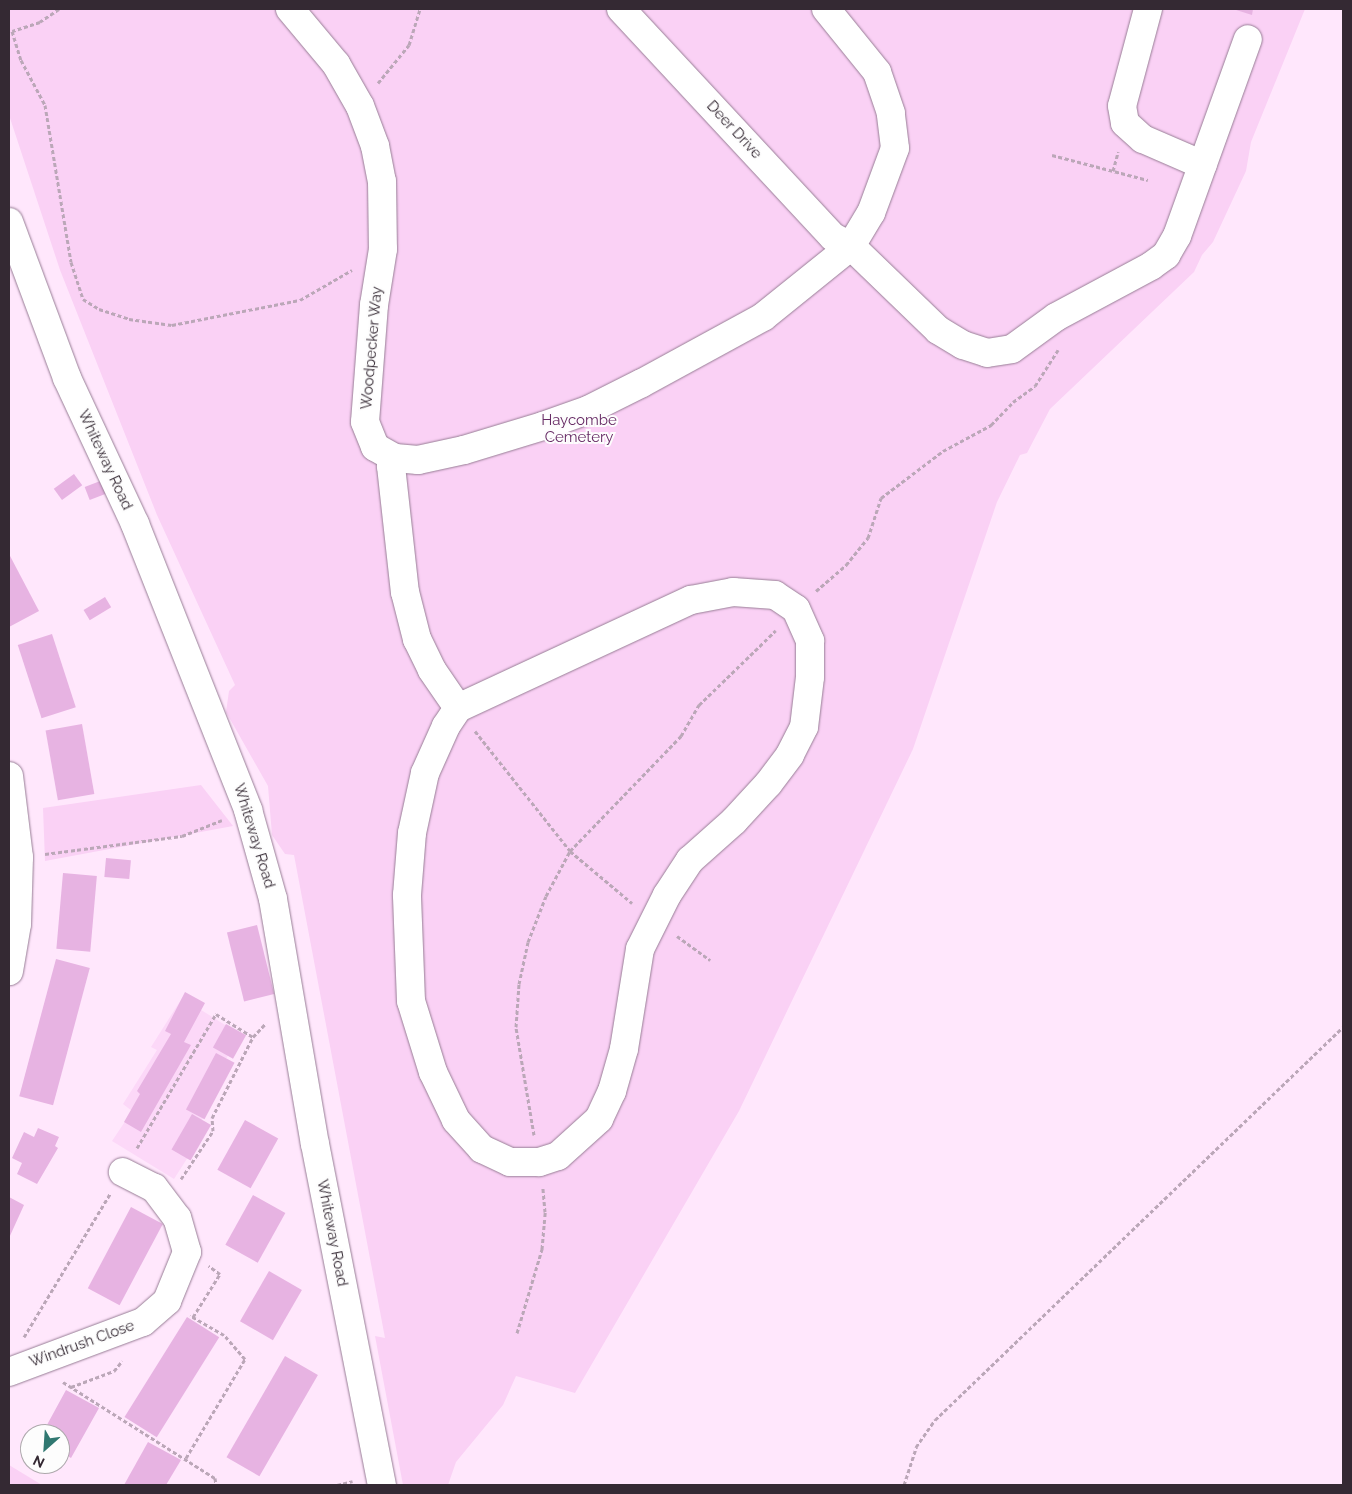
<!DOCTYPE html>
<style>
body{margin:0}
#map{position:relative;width:1352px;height:1494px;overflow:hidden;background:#ffe7fc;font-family:Raleway,sans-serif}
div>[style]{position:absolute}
.built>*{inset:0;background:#fcd8f8}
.green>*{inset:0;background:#fad1f5}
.building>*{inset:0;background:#e7b3e2;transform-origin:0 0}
.path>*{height:3px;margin-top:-1.5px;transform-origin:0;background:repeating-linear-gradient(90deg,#bba7b8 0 4px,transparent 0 6.5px)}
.roads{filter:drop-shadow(0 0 1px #977d95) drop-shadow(0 0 1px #977d95)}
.minor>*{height:28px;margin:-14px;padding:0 14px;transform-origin:14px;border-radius:14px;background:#fff}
span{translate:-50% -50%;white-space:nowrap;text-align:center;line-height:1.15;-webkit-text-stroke:4px #fdfdfd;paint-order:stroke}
.street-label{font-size:15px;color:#342933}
.park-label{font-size:15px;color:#662a64}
.frame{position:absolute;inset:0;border:10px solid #342933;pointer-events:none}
.north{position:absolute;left:20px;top:1424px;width:50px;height:50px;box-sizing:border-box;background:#fdfdfd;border:1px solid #ada8ac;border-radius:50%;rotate:206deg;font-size:14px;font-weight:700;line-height:20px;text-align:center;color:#342933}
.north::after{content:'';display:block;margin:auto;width:18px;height:22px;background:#307871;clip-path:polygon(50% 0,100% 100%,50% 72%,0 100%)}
</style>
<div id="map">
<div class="built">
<div style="clip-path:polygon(182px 998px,241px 1035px,197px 1105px,207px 1112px,192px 1135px,199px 1140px,174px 1179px,112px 1141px,132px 1111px,123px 1104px,157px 1050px,151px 1047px)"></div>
</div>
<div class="green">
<div style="clip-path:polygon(9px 9px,1305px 9px,1251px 142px,1246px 171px,1213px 242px,1202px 255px,1194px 272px,1050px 409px,1027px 453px,1020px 455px,997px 502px,913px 749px,739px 1111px,575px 1393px,516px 1376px,503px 1405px,456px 1462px,448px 1485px,403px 1485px,375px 1336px,385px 1338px,294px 855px,285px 854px,272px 835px,268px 786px,226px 712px,229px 691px,235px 685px,157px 515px,60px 270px,9px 115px)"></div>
<div style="clip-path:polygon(201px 785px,233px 826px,45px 861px,43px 808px)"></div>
<div style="clip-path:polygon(9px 1465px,42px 1485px,9px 1485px)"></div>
</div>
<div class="building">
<div style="clip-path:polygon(1233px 9px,1253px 9px,1252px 15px)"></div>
<div style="left:74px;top:474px;width:14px;height:25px;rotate:54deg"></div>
<div style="left:108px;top:478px;width:14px;height:25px;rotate:69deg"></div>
<div style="clip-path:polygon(9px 554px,39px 611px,9px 627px)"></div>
<div style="left:105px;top:597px;width:12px;height:25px;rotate:59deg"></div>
<div style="left:52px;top:634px;width:77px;height:36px;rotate:72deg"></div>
<div style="left:82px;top:724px;width:71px;height:37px;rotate:80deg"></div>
<div style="left:106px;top:858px;width:25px;height:19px;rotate:5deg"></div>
<div style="left:63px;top:873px;width:34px;height:76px;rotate:5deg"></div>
<div style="left:257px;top:925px;width:71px;height:31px;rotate:76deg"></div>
<div style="left:56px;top:959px;width:35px;height:142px;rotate:15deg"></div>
<div style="clip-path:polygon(185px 992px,205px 1003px,184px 1042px,191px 1045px,141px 1132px,124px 1122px,140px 1094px,137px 1091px,171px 1034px,165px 1031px)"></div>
<div style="left:226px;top:1024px;width:23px;height:27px;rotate:29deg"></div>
<div style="left:216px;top:1053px;width:21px;height:64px;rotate:28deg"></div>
<div style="left:192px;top:1114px;width:22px;height:41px;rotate:30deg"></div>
<div style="left:245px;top:1120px;width:38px;height:57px;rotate:29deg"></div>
<div style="clip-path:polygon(38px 1128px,59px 1137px,55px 1146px,58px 1148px,37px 1184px,17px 1174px,22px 1163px,12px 1158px,24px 1132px,34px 1137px)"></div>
<div style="left:253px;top:1195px;width:37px;height:57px;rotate:29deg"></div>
<div style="clip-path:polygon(9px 1197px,24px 1205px,9px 1238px)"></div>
<div style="left:131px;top:1207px;width:36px;height:92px;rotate:28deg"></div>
<div style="left:269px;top:1271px;width:38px;height:58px;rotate:30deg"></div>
<div style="left:187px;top:1317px;width:38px;height:118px;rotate:32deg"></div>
<div style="left:285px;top:1356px;width:38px;height:117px;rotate:30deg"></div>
<div style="clip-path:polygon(66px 1390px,99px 1408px,71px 1458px,60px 1451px,60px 1434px,42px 1434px)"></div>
<div style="clip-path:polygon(148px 1442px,181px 1460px,166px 1485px,124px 1485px)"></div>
</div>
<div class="path">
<div style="left:59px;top:9px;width:23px;rotate:146deg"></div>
<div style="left:40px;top:22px;width:29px;rotate:162deg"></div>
<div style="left:12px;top:31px;width:30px;rotate:73deg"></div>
<div style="left:21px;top:60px;width:51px;rotate:61.9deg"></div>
<div style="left:45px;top:105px;width:159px;rotate:80.6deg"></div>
<div style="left:71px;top:262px;width:39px;rotate:72deg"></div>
<div style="left:83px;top:299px;width:19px;rotate:32deg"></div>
<div style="left:99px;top:309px;width:32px;rotate:18deg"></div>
<div style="left:129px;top:319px;width:43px;rotate:7.9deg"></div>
<div style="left:172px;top:325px;width:130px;rotate:-11.1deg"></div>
<div style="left:300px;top:300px;width:60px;rotate:-30deg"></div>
<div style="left:378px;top:83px;width:49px;rotate:-50.8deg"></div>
<div style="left:409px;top:45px;width:38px;rotate:-73deg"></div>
<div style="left:1052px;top:155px;width:99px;rotate:14.6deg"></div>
<div style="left:1113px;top:171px;width:20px;rotate:-75deg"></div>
<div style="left:816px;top:591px;width:40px;rotate:-41deg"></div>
<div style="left:846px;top:565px;width:35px;rotate:-51deg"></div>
<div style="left:868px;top:538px;width:42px;rotate:-72deg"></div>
<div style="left:881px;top:498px;width:78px;rotate:-37.2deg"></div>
<div style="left:943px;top:451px;width:55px;rotate:-28.4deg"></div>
<div style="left:991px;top:425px;width:32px;rotate:-46deg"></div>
<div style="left:1013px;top:402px;width:27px;rotate:-36deg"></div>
<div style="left:1035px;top:386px;width:43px;rotate:-57.4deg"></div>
<div style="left:475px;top:731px;width:153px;rotate:51.6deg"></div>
<div style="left:570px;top:851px;width:81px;rotate:40deg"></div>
<div style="left:45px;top:854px;width:138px;rotate:-7.5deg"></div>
<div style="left:182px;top:836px;width:43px;rotate:-21.8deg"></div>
<div style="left:677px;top:936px;width:41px;rotate:36deg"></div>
<div style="left:534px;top:1135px;width:109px;rotate:-99.5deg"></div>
<div style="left:516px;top:1027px;width:43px;rotate:-86deg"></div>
<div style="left:519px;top:984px;width:43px;rotate:-77.9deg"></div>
<div style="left:528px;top:942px;width:49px;rotate:-68.6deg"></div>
<div style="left:546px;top:896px;width:51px;rotate:-61.9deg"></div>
<div style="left:570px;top:851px;width:160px;rotate:-46deg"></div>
<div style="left:681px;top:736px;width:36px;rotate:-60deg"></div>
<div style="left:699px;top:705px;width:107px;rotate:-44.2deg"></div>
<div style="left:137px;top:1148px;width:156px;rotate:-59.5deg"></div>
<div style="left:216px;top:1014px;width:44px;rotate:31.9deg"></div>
<div style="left:181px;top:1179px;width:58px;rotate:-56.3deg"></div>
<div style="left:213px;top:1131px;width:13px;rotate:-94deg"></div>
<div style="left:212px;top:1118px;width:91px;rotate:-63.2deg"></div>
<div style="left:253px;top:1037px;width:19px;rotate:-47deg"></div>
<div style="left:193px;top:1317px;width:51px;rotate:-57.9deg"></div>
<div style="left:220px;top:1274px;width:14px;rotate:-144deg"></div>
<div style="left:517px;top:1333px;width:88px;rotate:-73.4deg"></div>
<div style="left:542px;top:1249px;width:37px;rotate:-85deg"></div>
<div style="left:545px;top:1212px;width:24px;rotate:-95deg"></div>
<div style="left:24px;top:1337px;width:167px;rotate:-59deg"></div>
<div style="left:63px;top:1382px;width:180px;rotate:32.3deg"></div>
<div style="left:215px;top:1478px;width:7px;rotate:82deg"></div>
<div style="left:71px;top:1387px;width:46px;rotate:-20.4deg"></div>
<div style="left:114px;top:1371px;width:13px;rotate:-51deg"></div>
<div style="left:186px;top:1458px;width:115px;rotate:-59.2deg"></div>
<div style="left:245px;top:1359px;width:32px;rotate:-131deg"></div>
<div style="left:224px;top:1335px;width:39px;rotate:-150deg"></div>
<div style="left:337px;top:1485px;width:16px;rotate:-14deg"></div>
<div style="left:904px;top:1485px;width:40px;rotate:-72deg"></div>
<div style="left:916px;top:1447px;width:33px;rotate:-55deg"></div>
<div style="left:935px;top:1420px;width:566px;rotate:-43.93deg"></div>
</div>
<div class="roads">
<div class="minor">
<div style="left:290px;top:9px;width:72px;rotate:50.1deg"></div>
<div style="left:336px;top:64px;width:48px;rotate:60.3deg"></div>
<div style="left:360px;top:106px;width:43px;rotate:69.4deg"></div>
<div style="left:375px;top:146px;width:36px;rotate:79deg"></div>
<div style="left:382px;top:181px;width:68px;rotate:89.2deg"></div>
<div style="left:383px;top:249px;width:57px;rotate:99.1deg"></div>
<div style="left:374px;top:305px;width:117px;rotate:94.4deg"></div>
<div style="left:365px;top:422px;width:27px;rotate:68deg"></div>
<div style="left:375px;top:447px;width:23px;rotate:29deg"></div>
<div style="left:395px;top:458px;width:23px;rotate:5deg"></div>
<div style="left:418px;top:460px;width:47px;rotate:-12.3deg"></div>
<div style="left:464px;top:450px;width:83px;rotate:-16.9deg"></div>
<div style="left:543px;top:426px;width:48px;rotate:-19.6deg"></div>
<div style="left:588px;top:410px;width:60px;rotate:-26.6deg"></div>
<div style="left:642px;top:383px;width:138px;rotate:-28.6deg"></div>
<div style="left:763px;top:317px;width:113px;rotate:-38.9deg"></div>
<div style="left:851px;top:246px;width:39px;rotate:-59deg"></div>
<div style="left:871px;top:213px;width:69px;rotate:-69.7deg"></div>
<div style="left:895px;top:148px;width:35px;rotate:-97deg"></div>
<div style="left:891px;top:113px;width:43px;rotate:-108.9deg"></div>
<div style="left:877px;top:72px;width:81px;rotate:-129deg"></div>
<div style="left:621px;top:9px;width:311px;rotate:47.1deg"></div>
<div style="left:833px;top:237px;width:20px;rotate:27deg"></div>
<div style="left:851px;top:246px;width:121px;rotate:44deg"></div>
<div style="left:938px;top:330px;width:29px;rotate:31deg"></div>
<div style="left:963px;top:345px;width:25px;rotate:18deg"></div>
<div style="left:987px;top:353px;width:25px;rotate:-9deg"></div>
<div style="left:1012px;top:349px;width:54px;rotate:-36deg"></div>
<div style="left:1056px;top:317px;width:108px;rotate:-28.2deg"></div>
<div style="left:1151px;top:266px;width:19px;rotate:-36deg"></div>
<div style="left:1166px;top:255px;width:22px;rotate:-60deg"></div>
<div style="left:1177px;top:236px;width:209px;rotate:-70.2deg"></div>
<div style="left:1148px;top:9px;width:100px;rotate:105deg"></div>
<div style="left:1122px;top:106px;width:17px;rotate:80deg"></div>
<div style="left:1125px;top:123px;width:24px;rotate:42deg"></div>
<div style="left:1143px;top:139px;width:65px;rotate:23.4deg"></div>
<div style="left:9px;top:222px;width:166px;rotate:69.6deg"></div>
<div style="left:67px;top:378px;width:161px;rotate:65deg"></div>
<div style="left:135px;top:524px;width:308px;rotate:68.4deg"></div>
<div style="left:248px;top:810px;width:92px;rotate:74.3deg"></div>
<div style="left:273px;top:899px;width:249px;rotate:80.3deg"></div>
<div style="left:315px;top:1144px;width:348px;rotate:78.9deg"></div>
<div style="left:395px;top:458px;width:9px;rotate:117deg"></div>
<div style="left:391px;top:466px;width:127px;rotate:83.7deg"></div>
<div style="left:405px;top:592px;width:49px;rotate:75.7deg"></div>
<div style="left:417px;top:639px;width:34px;rotate:64deg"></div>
<div style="left:432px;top:670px;width:46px;rotate:55.6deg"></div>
<div style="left:733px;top:592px;width:42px;rotate:4.1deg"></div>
<div style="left:775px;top:595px;width:25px;rotate:34deg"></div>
<div style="left:796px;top:609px;width:35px;rotate:66deg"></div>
<div style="left:810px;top:641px;width:36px;rotate:90deg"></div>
<div style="left:810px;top:677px;width:50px;rotate:96.8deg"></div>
<div style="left:804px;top:727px;width:31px;rotate:117deg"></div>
<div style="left:790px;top:755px;width:36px;rotate:127deg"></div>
<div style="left:768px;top:784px;width:50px;rotate:132.6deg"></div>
<div style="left:734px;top:821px;width:59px;rotate:138.4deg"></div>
<div style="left:690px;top:860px;width:42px;rotate:123.3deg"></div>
<div style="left:667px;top:895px;width:60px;rotate:116.6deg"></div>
<div style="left:640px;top:949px;width:101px;rotate:99.1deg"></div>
<div style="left:624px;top:1049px;width:44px;rotate:105.9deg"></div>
<div style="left:612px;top:1091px;width:31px;rotate:115deg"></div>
<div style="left:599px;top:1119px;width:55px;rotate:137.9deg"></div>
<div style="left:558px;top:1156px;width:20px;rotate:162deg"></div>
<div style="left:539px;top:1162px;width:29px;rotate:180deg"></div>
<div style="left:510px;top:1162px;width:31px;rotate:-155deg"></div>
<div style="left:482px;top:1149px;width:39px;rotate:-132deg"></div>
<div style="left:456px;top:1120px;width:53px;rotate:-115.6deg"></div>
<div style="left:433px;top:1072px;width:74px;rotate:-107.2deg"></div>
<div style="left:411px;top:1001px;width:106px;rotate:-92.2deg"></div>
<div style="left:407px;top:895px;width:62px;rotate:-85.4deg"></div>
<div style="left:412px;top:833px;width:61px;rotate:-77.8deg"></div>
<div style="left:425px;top:773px;width:51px;rotate:-65.9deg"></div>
<div style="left:446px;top:726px;width:22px;rotate:-56deg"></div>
<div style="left:458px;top:708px;width:257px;rotate:-24.9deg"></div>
<div style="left:691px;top:600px;width:43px;rotate:-10.8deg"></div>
<div style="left:9px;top:776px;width:82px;rotate:83deg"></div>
<div style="left:19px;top:857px;width:67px;rotate:91.7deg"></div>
<div style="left:17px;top:924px;width:48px;rotate:99.7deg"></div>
<div style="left:9px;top:1372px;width:143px;rotate:-20.5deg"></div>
<div style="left:143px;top:1322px;width:32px;rotate:-41deg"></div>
<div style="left:167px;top:1301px;width:53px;rotate:-67.8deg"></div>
<div style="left:187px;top:1252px;width:35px;rotate:-106deg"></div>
<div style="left:177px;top:1218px;width:38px;rotate:-127deg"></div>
<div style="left:154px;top:1188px;width:35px;rotate:-153deg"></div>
</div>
</div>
<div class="street-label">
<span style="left:734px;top:130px;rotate:47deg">Deer Drive</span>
<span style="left:372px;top:348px;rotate:-85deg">Woodpecker Way</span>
<span style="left:105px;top:460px;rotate:65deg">Whiteway Road</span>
<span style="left:254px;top:836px;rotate:73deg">Whiteway Road</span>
<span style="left:332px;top:1233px;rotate:79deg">Whiteway Road</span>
<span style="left:82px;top:1344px;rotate:-20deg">Windrush Close</span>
</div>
<div class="park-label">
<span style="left:579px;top:429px">Haycombe<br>Cemetery</span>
</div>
<div class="frame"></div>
<div class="north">N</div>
</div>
